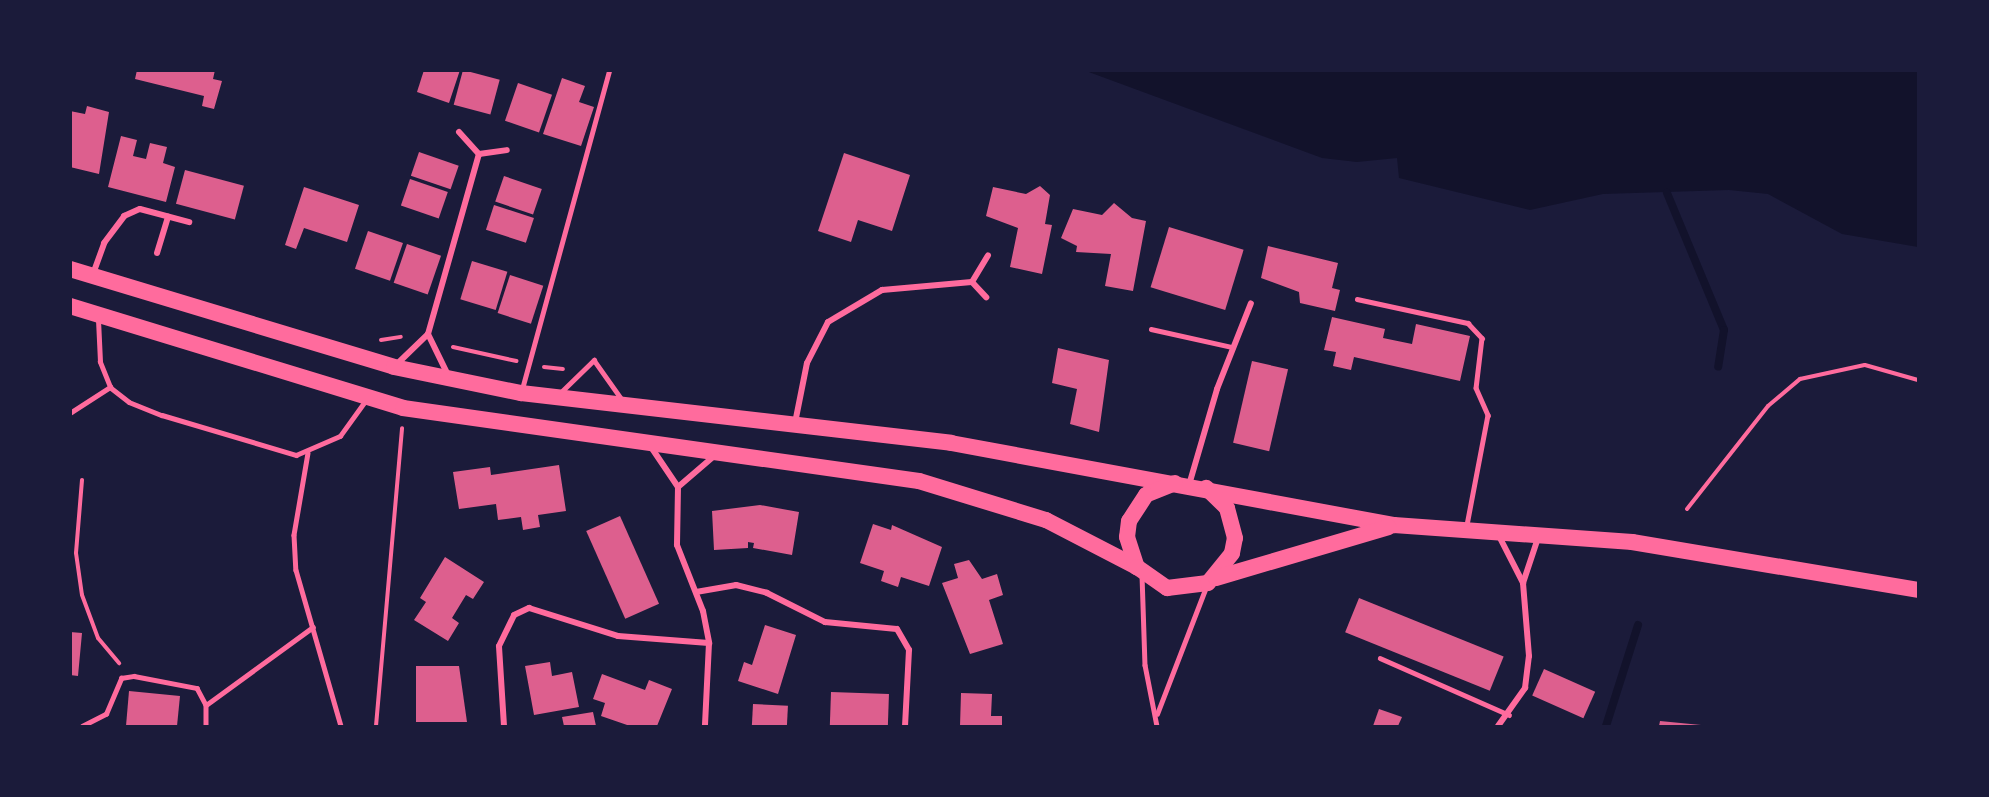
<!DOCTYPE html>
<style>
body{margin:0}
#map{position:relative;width:1989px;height:797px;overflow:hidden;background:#1b1b3a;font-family:Lato,sans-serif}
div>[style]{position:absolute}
.water>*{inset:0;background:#12122b}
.stream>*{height:8px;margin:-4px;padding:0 4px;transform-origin:4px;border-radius:4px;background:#12122b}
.building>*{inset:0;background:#dd5f8e;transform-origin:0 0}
.path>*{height:4px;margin:-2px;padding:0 2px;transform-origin:2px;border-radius:2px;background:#ff6b9d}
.service>*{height:4.5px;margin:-2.25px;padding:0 2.25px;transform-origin:2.25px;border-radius:2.25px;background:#ff6b9d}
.minor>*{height:6px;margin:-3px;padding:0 3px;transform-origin:3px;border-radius:3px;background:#ff6b9d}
.trunk>*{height:16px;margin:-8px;padding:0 8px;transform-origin:8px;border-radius:8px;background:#ff6b9d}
span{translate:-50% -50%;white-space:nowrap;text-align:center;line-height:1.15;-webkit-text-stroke:5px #1b1b3a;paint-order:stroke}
.frame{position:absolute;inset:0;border:72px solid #1b1b3a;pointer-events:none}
</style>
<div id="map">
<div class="water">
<div style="clip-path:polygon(1086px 71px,1918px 71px,1918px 247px,1842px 234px,1768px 194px,1729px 190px,1603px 194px,1530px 210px,1399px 178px,1397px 158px,1357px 162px,1322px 158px)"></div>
</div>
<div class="stream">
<div style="left:1667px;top:193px;width:148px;rotate:67.4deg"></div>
<div style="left:1724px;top:330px;width:37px;rotate:99deg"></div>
<div style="left:1606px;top:726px;width:106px;rotate:-72.4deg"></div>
</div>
<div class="building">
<div style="clip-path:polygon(137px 70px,215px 70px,213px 79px,222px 81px,214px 109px,202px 106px,204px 96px,135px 79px)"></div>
<div style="clip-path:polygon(424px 70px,460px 70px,449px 103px,417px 92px)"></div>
<div style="left:463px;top:70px;width:38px;height:36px;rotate:15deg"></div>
<div style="clip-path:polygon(562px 78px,585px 86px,579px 102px,594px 107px,581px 146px,543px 134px)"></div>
<div style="left:518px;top:83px;width:36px;height:40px;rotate:19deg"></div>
<div style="clip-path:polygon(87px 106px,109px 112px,99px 174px,70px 167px,70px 111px,85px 114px)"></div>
<div style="clip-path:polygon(121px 136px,137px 140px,133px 156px,146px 159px,150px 143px,167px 147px,163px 163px,175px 167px,166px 202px,108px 187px)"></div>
<div style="left:419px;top:152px;width:42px;height:25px;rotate:19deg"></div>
<div style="clip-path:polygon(844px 153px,910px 175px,892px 231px,858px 220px,851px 242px,818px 231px)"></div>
<div style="left:185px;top:170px;width:61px;height:35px;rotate:15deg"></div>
<div style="left:504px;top:176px;width:40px;height:27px;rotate:19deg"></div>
<div style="left:410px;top:179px;width:40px;height:28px;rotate:19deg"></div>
<div style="clip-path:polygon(1040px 186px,1050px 195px,1045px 224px,1052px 225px,1042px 274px,1010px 267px,1018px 228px,986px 216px,993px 187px,1026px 194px)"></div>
<div style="clip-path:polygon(304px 187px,359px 205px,347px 242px,304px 228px,296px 249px,285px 245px)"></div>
<div style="clip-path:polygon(1114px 203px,1132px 218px,1146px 221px,1133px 291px,1105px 286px,1111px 254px,1076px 252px,1077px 246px,1061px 238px,1073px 209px,1102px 215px)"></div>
<div style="left:494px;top:205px;width:42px;height:26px;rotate:18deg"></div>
<div style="left:1169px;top:227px;width:78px;height:63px;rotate:17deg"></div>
<div style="left:368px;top:231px;width:37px;height:40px;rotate:19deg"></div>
<div style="left:407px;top:244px;width:36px;height:41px;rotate:19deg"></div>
<div style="clip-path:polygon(1268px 246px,1338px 263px,1332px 288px,1340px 290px,1335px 311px,1300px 303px,1299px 292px,1261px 278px)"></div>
<div style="left:472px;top:261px;width:37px;height:40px;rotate:17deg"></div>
<div style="left:510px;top:275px;width:35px;height:40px;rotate:18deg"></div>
<div style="clip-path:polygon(1332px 317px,1385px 329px,1383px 338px,1412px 344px,1416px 324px,1470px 336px,1460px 381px,1354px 357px,1351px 370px,1333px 366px,1336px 352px,1324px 350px)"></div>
<div style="clip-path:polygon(1058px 348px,1109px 360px,1099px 432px,1070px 424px,1077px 389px,1052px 383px)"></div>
<div style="left:1252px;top:361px;width:37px;height:84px;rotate:13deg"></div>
<div style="clip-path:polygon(559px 465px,566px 511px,538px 515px,540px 527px,523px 530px,521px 517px,498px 520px,496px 504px,459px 509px,453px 472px,490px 467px,491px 475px)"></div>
<div style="clip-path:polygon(760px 505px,799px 512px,792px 555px,753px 548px,754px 543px,748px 542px,748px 548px,714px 550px,712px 511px)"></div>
<div style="left:620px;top:516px;width:96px;height:37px;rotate:66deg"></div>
<div style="clip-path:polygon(873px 524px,891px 530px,892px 525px,942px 547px,929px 586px,901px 577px,898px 587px,881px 581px,884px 571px,860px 563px)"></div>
<div style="clip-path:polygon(445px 557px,484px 582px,473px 599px,466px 595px,452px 618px,459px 623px,448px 641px,414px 620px,426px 602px,420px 598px)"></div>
<div style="clip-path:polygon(969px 560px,982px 579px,997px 574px,1003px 595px,989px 600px,1003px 644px,970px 654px,942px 583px,958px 578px,954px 564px)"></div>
<div style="left:1359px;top:598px;width:156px;height:37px;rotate:22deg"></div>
<div style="clip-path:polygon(765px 625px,796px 635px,778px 694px,738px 681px,744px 662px,752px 665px)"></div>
<div style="clip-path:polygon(70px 632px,82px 633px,78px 676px,70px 675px)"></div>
<div style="clip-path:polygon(550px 662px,552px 676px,572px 672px,579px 707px,534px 715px,525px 666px)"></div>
<div style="clip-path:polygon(416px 666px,459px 666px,467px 722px,416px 722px)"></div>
<div style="left:1544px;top:669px;width:56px;height:29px;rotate:24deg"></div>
<div style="clip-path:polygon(602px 674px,645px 690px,649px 680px,672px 689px,657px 726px,630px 726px,601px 716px,605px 703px,593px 699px)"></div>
<div style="clip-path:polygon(129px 691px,180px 696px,177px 726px,126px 726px)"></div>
<div style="left:831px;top:692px;width:58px;height:34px;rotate:2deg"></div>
<div style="clip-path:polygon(961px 693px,992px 694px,991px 716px,1002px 716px,1002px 726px,960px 726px)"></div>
<div style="left:753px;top:704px;width:35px;height:22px;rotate:3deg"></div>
<div style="clip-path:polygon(1379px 709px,1402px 717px,1398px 726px,1373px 726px)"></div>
<div style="clip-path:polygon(593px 712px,596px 726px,564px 726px,562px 717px)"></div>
<div style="clip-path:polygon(1660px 721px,1701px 725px,1701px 726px,1659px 726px)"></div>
</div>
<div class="path">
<div style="left:381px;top:340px;width:20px;rotate:-9deg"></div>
<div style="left:453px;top:347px;width:65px;rotate:12.5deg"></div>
<div style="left:544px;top:367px;width:19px;rotate:6deg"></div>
<div style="left:82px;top:480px;width:73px;rotate:94.7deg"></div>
<div style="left:76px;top:553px;width:42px;rotate:81.9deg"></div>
<div style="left:82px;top:595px;width:46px;rotate:69.6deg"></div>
<div style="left:98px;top:638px;width:33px;rotate:50deg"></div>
<div style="left:1687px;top:509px;width:131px;rotate:-51.8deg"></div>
<div style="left:1768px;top:406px;width:42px;rotate:-40.2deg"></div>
<div style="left:1800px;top:379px;width:66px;rotate:-12.2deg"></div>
<div style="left:1865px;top:365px;width:55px;rotate:15.8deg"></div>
<div style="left:376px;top:726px;width:299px;rotate:-85deg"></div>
</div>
<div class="service">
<div style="left:1357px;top:299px;width:114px;rotate:12.2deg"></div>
<div style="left:1468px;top:323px;width:21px;rotate:47deg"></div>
<div style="left:1482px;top:338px;width:50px;rotate:96.8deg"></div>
<div style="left:1476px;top:388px;width:30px;rotate:66deg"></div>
<div style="left:1488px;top:415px;width:112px;rotate:100.8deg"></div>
<div style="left:1151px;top:329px;width:83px;rotate:12.5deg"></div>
<div style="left:110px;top:387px;width:24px;rotate:38deg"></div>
<div style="left:129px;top:402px;width:35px;rotate:22deg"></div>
<div style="left:162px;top:415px;width:140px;rotate:16.6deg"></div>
<div style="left:296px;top:455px;width:48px;rotate:-23.4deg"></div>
<div style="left:340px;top:436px;width:44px;rotate:-54.2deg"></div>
<div style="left:522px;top:389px;width:331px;rotate:-74.7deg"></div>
<div style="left:561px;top:392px;width:46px;rotate:-44.1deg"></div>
<div style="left:594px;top:360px;width:50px;rotate:54.7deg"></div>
<div style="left:70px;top:413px;width:48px;rotate:-33deg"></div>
<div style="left:110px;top:387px;width:27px;rotate:-112deg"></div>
<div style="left:100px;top:362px;width:43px;rotate:-92.7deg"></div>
<div style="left:308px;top:453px;width:83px;rotate:99.7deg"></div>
<div style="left:294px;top:535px;width:35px;rotate:87deg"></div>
<div style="left:296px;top:570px;width:162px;rotate:73.9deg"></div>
<div style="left:1142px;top:575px;width:90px;rotate:88.1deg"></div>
<div style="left:1145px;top:665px;width:62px;rotate:78.9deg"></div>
<div style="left:1380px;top:658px;width:141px;rotate:23.8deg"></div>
<div style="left:206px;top:705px;width:132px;rotate:-36.1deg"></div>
<div style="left:1157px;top:714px;width:136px;rotate:-68.9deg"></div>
<div style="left:82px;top:726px;width:27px;rotate:-27deg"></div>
<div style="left:106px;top:714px;width:39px;rotate:-67deg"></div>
<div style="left:121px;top:678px;width:13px;rotate:-9deg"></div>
<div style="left:134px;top:676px;width:64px;rotate:10.8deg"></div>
<div style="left:197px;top:688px;width:19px;rotate:62deg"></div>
<div style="left:206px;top:705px;width:21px;rotate:90deg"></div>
</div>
<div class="minor">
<div style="left:459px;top:132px;width:30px;rotate:48deg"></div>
<div style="left:479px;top:154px;width:28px;rotate:-8deg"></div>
<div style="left:157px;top:253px;width:38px;rotate:-73deg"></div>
<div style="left:93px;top:274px;width:33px;rotate:-70deg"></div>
<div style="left:104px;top:243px;width:34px;rotate:-53deg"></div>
<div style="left:124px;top:216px;width:17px;rotate:-24deg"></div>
<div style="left:140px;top:209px;width:51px;rotate:14.9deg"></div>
<div style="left:972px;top:282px;width:31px;rotate:-59deg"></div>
<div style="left:428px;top:334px;width:187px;rotate:-74.2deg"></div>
<div style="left:397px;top:364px;width:43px;rotate:-44.1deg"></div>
<div style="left:428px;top:334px;width:46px;rotate:64deg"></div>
<div style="left:795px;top:423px;width:61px;rotate:-78.7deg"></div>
<div style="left:807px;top:363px;width:46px;rotate:-62.9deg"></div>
<div style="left:828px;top:322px;width:63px;rotate:-30.7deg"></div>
<div style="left:882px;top:290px;width:90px;rotate:-5.1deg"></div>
<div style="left:972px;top:282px;width:21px;rotate:47deg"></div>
<div style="left:651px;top:447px;width:48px;rotate:56deg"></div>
<div style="left:678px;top:487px;width:58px;rotate:91deg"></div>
<div style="left:677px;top:545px;width:71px;rotate:68.5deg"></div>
<div style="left:703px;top:611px;width:33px;rotate:79deg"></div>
<div style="left:709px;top:643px;width:83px;rotate:92.8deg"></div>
<div style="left:1189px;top:485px;width:100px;rotate:-73.7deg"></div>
<div style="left:1217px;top:389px;width:92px;rotate:-68.4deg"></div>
<div style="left:678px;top:487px;width:48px;rotate:-40.7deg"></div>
<div style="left:1499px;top:536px;width:53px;rotate:62.9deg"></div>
<div style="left:696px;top:592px;width:41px;rotate:-9.9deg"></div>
<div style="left:736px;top:585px;width:32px;rotate:14deg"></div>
<div style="left:767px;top:593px;width:65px;rotate:26.6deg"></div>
<div style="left:825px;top:622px;width:72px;rotate:5.6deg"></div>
<div style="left:897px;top:629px;width:24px;rotate:60deg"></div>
<div style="left:909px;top:650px;width:76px;rotate:93deg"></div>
<div style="left:504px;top:726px;width:80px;rotate:-93.6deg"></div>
<div style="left:499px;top:646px;width:34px;rotate:-64deg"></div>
<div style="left:514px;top:615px;width:17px;rotate:-25deg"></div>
<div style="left:529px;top:608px;width:93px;rotate:17.5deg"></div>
<div style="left:618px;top:636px;width:91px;rotate:4.4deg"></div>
<div style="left:1498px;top:726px;width:47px;rotate:-54.6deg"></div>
<div style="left:1525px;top:688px;width:32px;rotate:-83deg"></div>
<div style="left:1529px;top:656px;width:73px;rotate:-94.7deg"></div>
<div style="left:1523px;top:583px;width:47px;rotate:-71.6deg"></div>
</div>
<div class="trunk">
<div style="left:70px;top:269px;width:338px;rotate:16.8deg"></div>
<div style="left:394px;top:367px;width:130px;rotate:11.6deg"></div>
<div style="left:521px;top:393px;width:433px;rotate:6.6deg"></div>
<div style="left:951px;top:443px;width:451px;rotate:10.5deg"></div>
<div style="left:1394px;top:525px;width:239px;rotate:4.1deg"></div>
<div style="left:1632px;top:542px;width:290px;rotate:9.5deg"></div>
<div style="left:70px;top:306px;width:348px;rotate:17deg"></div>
<div style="left:403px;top:408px;width:521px;rotate:8.05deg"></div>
<div style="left:919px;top:481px;width:133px;rotate:17.1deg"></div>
<div style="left:1046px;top:520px;width:102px;rotate:27.3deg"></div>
<div style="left:1175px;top:483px;width:31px;rotate:158deg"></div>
<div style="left:1146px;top:495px;width:31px;rotate:123deg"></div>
<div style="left:1129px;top:521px;width:16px;rotate:97deg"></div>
<div style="left:1127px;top:537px;width:32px;rotate:72deg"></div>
<div style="left:1137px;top:567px;width:37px;rotate:35deg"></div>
<div style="left:1167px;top:588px;width:41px;rotate:-7deg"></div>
<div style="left:1208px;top:583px;width:38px;rotate:-51deg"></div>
<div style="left:1232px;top:553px;width:15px;rotate:-79deg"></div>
<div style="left:1235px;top:538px;width:31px;rotate:-105deg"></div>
<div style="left:1227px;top:508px;width:29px;rotate:-136deg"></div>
<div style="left:1216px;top:578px;width:180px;rotate:-16.4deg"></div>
</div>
<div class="frame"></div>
</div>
